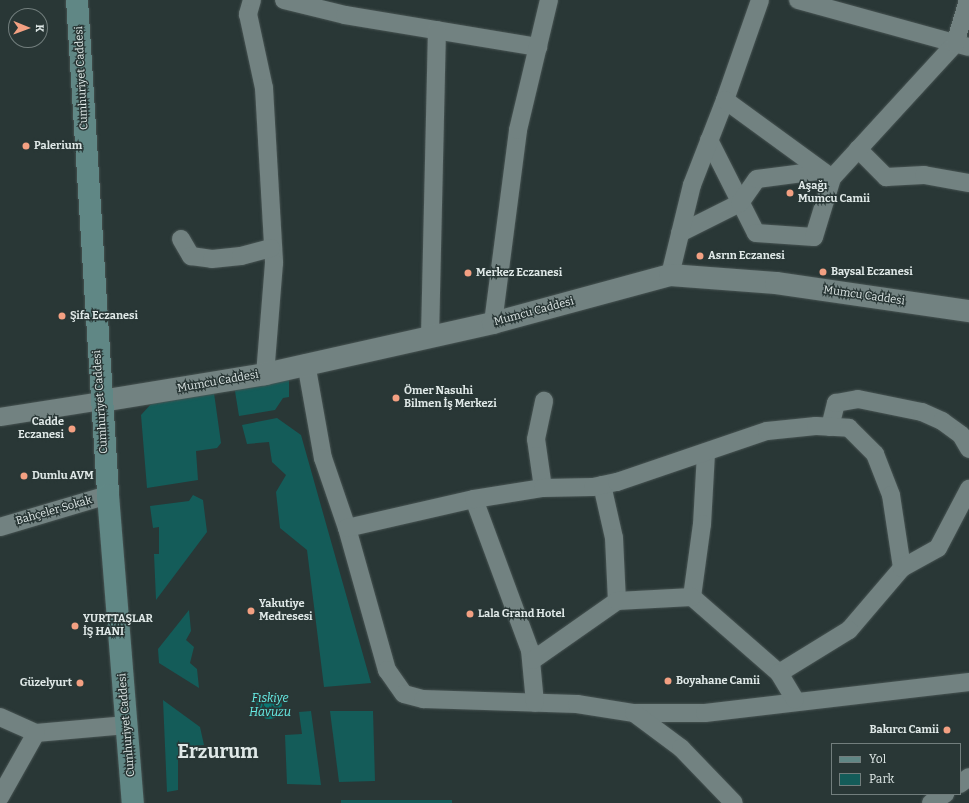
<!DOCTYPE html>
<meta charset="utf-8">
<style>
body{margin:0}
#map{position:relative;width:969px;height:803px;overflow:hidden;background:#293736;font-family:Bitter,serif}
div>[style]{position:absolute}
.green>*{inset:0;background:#145c59;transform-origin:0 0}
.water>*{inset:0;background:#097874}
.round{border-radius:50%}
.roads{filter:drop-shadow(0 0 1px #475352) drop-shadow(0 0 1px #475352)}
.minor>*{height:18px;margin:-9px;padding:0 9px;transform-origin:9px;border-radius:9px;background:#728281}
.tertiary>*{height:22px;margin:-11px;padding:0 11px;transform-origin:11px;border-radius:11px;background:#728281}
.secondary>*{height:22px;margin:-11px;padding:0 11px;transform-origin:11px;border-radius:11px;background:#608785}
.dots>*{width:11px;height:11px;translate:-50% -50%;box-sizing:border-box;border:2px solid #293736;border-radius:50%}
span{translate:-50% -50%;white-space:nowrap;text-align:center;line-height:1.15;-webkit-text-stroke:3px #293736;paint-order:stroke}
.street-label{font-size:11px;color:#dfe8e7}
.poi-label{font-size:11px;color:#dfe8e7;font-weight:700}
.left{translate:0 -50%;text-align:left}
.right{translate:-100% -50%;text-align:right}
.water-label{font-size:12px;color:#67ede6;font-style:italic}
.town-label{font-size:19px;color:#dfe8e7;font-weight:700}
.legend{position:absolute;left:831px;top:743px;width:130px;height:52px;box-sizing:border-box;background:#293736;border:1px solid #727e7d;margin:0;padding:5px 7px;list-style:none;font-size:12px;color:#dfe8e7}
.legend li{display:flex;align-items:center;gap:8px;height:20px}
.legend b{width:20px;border:1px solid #727e7d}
.north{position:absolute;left:8px;top:8px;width:40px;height:40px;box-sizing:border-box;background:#293736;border:1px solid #727e7d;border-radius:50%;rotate:91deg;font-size:11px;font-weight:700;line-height:16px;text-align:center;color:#dfe8e7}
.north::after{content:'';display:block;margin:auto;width:14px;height:18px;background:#f3a082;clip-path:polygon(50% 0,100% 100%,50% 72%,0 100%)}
</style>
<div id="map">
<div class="green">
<div style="clip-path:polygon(289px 374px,289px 397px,283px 398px,275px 410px,239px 416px,234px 385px)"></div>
<div style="clip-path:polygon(214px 393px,221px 443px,217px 448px,196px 451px,198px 480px,147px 488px,141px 415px,151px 404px)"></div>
<div style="clip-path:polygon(277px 418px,301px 435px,371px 683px,324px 687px,307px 550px,280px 528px,276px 492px,286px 475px,272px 462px,269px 442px,247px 444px,242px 425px)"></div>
<div style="clip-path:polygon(193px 495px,203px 500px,207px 532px,156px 600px,154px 554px,159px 554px,159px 527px,153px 528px,150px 506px,189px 501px)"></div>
<div style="clip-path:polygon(189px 610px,191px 631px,186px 640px,194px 647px,190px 663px,197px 669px,199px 688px,159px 663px,158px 649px)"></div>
<div style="clip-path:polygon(163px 700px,200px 727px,204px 745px,178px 747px,178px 790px,167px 792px)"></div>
<div style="clip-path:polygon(311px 711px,321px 785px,287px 784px,285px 735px,302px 734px,299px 712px)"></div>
<div style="clip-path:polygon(330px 711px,373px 711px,375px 781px,339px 782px)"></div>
<div style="left:341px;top:800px;width:111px;height:3px"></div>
</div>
<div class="water">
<div class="round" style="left:256px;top:693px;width:26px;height:26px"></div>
</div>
<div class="roads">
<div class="minor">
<div style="left:252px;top:0;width:15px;rotate:106deg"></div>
<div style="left:248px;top:14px;width:76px;rotate:77.8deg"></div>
<div style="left:264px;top:88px;width:175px;rotate:86.7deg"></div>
<div style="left:274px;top:263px;width:111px;rotate:94.6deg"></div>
<div style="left:284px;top:0;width:63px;rotate:13.8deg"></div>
<div style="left:345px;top:15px;width:196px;rotate:9.4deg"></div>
<div style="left:798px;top:0;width:177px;rotate:15.4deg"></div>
<div style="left:725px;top:100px;width:106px;rotate:-70.7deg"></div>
<div style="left:709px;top:140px;width:104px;rotate:63.2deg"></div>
<div style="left:756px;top:233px;width:58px;rotate:3.9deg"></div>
<div style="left:814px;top:237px;width:62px;rotate:-73deg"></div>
<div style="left:858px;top:149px;width:40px;rotate:45deg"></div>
<div style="left:886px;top:177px;width:38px;rotate:-3deg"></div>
<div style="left:924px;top:175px;width:46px;rotate:10.1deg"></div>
<div style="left:680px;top:233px;width:67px;rotate:-26.6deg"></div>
<div style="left:740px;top:203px;width:29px;rotate:-55deg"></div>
<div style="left:757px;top:179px;width:63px;rotate:-7.4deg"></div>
<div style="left:181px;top:239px;width:20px;rotate:60deg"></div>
<div style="left:191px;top:256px;width:21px;rotate:8deg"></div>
<div style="left:212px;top:259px;width:29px;rotate:-6deg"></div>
<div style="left:241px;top:256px;width:31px;rotate:-15deg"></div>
<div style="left:670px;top:275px;width:93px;rotate:-76.3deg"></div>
<div style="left:692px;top:185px;width:91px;rotate:-68.8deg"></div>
<div style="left:725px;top:100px;width:132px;rotate:36.1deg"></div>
<div style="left:832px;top:178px;width:182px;rotate:-47.5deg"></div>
<div style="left:955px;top:44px;width:46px;rotate:-73.5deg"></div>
<div style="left:493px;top:323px;width:195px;rotate:-82.6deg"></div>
<div style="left:518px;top:130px;width:134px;rotate:-76.6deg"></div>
<div style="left:430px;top:337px;width:307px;rotate:-88.7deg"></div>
<div style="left:306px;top:363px;width:97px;rotate:79.9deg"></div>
<div style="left:323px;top:458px;width:74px;rotate:71.1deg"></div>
<div style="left:347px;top:528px;width:148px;rotate:74.3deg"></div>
<div style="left:387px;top:670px;width:29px;rotate:55deg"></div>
<div style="left:404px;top:694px;width:20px;rotate:15deg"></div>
<div style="left:423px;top:699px;width:154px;rotate:1.9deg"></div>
<div style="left:577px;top:704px;width:58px;rotate:9deg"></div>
<div style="left:634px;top:713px;width:71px"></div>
<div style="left:705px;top:713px;width:266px;rotate:-6.7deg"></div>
<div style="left:0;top:417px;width:102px;rotate:-9deg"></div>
<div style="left:830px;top:427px;width:25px;rotate:-76deg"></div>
<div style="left:836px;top:403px;width:22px;rotate:-10deg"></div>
<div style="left:858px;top:399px;width:65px;rotate:11.5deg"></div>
<div style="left:922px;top:412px;width:22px;rotate:24deg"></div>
<div style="left:942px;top:421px;width:24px;rotate:36deg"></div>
<div style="left:961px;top:435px;width:16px;rotate:60deg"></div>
<div style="left:706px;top:453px;width:71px;rotate:93.2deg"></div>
<div style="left:702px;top:524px;width:74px;rotate:97.8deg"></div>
<div style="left:692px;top:597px;width:116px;rotate:41.1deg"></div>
<div style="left:602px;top:485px;width:54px;rotate:77.2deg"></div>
<div style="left:614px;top:538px;width:63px;rotate:87.3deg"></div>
<div style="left:543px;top:488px;width:49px;rotate:-98.1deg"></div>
<div style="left:536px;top:439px;width:39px;rotate:-78deg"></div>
<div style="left:474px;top:499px;width:161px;rotate:69.7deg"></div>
<div style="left:530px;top:650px;width:53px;rotate:84.6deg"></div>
<div style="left:0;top:527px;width:113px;rotate:-16.5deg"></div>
<div style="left:347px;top:528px;width:130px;rotate:-12.9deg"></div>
<div style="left:474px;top:499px;width:70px;rotate:-9.1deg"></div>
<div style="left:543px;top:488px;width:50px;rotate:-1.1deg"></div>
<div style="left:593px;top:487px;width:25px;rotate:-12deg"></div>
<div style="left:617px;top:482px;width:158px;rotate:-18.8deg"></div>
<div style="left:767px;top:431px;width:49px;rotate:-5.8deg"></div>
<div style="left:816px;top:426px;width:33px;rotate:3deg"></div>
<div style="left:849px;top:428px;width:37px;rotate:45deg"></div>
<div style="left:875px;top:454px;width:44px;rotate:68.7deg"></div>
<div style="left:891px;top:495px;width:74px;rotate:81.4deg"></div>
<div style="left:902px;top:568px;width:82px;rotate:130.5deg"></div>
<div style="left:849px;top:630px;width:82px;rotate:148.4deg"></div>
<div style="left:779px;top:673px;width:31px;rotate:59deg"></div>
<div style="left:902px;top:568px;width:41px;rotate:-29.1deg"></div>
<div style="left:938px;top:548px;width:67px;rotate:-62.3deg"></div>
<div style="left:533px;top:660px;width:103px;rotate:-35.1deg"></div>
<div style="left:617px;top:601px;width:75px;rotate:-3.1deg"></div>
<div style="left:634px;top:713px;width:59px;rotate:36.7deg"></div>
<div style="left:681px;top:748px;width:76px;rotate:46.1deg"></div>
<div style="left:0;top:717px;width:39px;rotate:24deg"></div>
<div style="left:36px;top:733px;width:91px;rotate:-5deg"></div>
<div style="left:960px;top:784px;width:11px;rotate:-38deg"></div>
<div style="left:0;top:797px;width:73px;rotate:-60.6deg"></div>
<div style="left:931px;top:803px;width:17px;rotate:-33deg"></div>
</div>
<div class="tertiary">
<div style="left:101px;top:401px;width:166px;rotate:-9.3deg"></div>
<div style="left:265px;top:374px;width:234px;rotate:-12.6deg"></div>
<div style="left:493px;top:323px;width:183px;rotate:-15.2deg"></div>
<div style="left:670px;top:275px;width:106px;rotate:4.3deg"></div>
<div style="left:776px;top:283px;width:195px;rotate:8.3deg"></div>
</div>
<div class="secondary">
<div style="left:77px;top:0;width:496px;rotate:86.4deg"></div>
<div style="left:108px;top:495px;width:309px;rotate:85.4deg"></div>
</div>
</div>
<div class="dots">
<div style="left:26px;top:146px;background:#f3a082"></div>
<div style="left:790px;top:193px;background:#f3a082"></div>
<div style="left:700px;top:256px;background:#f3a082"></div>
<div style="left:823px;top:272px;background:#f3a082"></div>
<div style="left:468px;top:273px;background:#f3a082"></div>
<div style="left:62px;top:316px;background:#f3a082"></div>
<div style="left:396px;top:398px;background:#f3a082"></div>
<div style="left:72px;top:429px;background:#f3a082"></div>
<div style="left:24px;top:476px;background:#f3a082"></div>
<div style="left:251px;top:611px;background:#f3a082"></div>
<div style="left:470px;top:614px;background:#f3a082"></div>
<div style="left:75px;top:626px;background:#f3a082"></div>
<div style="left:668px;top:681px;background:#f3a082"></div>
<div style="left:80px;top:683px;background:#f3a082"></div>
<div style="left:947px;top:730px;background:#f3a082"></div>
</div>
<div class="street-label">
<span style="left:82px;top:78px;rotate:-93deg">Cumhuriyet Caddesi</span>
<span style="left:864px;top:296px;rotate:8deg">Mumcu Caddesi</span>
<span style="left:534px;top:312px;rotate:-15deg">Mumcu Caddesi</span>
<span style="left:218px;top:382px;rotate:-10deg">Mumcu Caddesi</span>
<span style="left:101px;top:402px;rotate:-94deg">Cumhuriyet Caddesi</span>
<span style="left:54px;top:511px;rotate:-16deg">Bahçeler Sokak</span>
<span style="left:127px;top:725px;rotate:-95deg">Cumhuriyet Caddesi</span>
</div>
<div class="poi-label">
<span class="left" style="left:34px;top:146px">Palerium</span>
<span class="left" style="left:798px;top:193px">Aşağı<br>Mumcu Camii</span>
<span class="left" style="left:708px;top:256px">Asrın Eczanesi</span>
<span class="left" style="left:831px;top:272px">Baysal Eczanesi</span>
<span class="left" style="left:476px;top:273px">Merkez Eczanesi</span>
<span class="left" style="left:70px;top:316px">Şifa Eczanesi</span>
<span class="left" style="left:404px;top:398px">Ömer Nasuhi<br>Bilmen İş Merkezi</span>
<span class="right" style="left:64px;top:429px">Cadde<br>Eczanesi</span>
<span class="left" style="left:32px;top:476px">Dumlu AVM</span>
<span class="left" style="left:259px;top:611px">Yakutiye<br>Medresesi</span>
<span class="left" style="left:478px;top:614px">Lala Grand Hotel</span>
<span class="left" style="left:83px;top:626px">YURTTAŞLAR<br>İŞ HANI</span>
<span class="left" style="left:676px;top:681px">Boyahane Camii</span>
<span class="right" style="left:72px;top:683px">Güzelyurt</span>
<span class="right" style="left:939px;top:730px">Bakırcı Camii</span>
</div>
<div class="water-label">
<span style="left:270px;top:706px">Fıskiye<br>Havuzu</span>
</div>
<div class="town-label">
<span style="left:218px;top:752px">Erzurum</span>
</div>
<ul class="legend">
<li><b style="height:5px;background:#608785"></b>Yol</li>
<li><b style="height:11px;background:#145c59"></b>Park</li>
</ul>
<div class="north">K</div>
</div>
